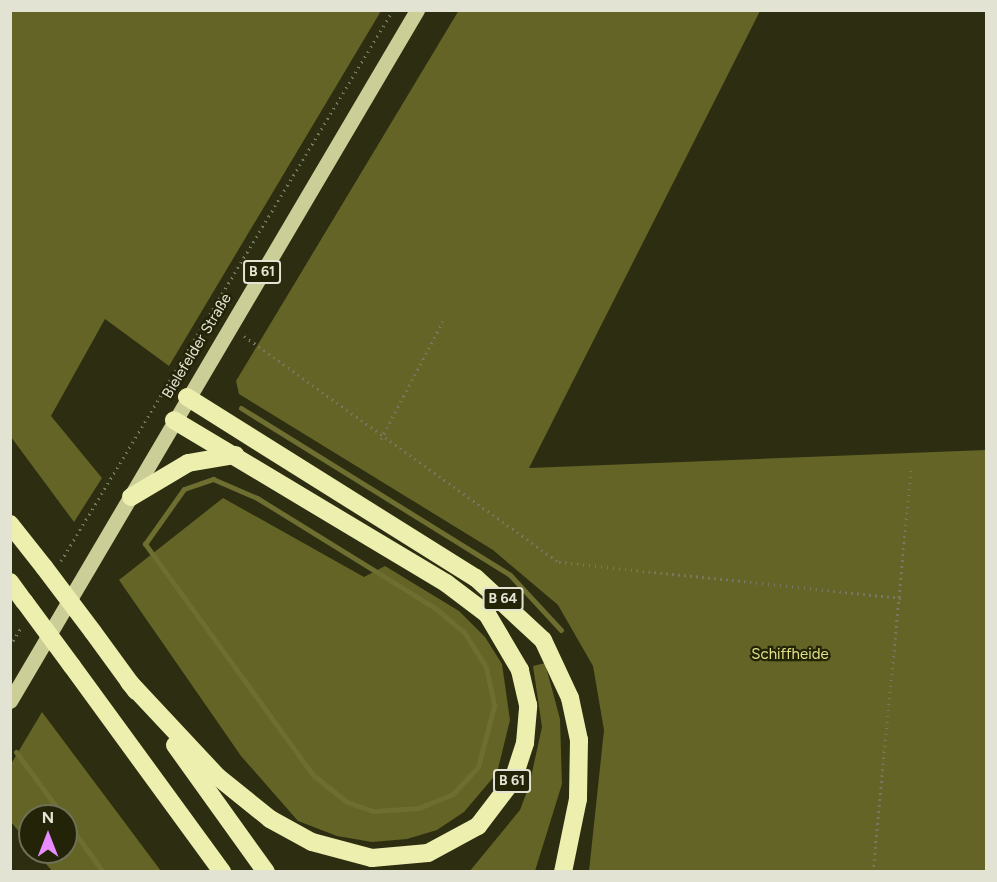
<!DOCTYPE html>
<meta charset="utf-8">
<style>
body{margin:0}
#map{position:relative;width:997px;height:882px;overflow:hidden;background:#2c2d11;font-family:Figtree,sans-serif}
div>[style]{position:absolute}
.forest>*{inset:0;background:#636425}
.stream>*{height:5px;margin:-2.5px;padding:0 2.5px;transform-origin:2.5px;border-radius:2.5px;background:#6d6e30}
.path>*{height:3px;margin-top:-1.5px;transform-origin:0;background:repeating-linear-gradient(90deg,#777861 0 1.5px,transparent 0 6px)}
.major>*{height:15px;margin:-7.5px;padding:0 7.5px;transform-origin:7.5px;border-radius:7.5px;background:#ccce98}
.highway>*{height:18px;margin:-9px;padding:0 9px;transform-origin:9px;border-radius:9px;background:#ecefad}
.highway-bridge>*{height:18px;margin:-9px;padding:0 9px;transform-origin:9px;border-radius:9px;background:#ecefad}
span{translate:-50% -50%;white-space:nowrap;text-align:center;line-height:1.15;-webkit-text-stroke:4.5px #222307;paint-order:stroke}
.shield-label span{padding:2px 4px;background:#222307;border:2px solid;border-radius:4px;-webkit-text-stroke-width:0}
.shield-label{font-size:14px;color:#e2e3d2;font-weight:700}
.street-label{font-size:15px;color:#e2e3d2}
.park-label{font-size:15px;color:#dfe185}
.frame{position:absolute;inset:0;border:12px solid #e2e3d2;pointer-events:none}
.north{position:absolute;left:18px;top:804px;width:60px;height:60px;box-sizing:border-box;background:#222307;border:2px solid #6f7058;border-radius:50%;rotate:0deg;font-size:16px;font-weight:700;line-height:24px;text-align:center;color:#e2e3d2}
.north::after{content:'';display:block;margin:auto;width:21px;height:27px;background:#e98dfe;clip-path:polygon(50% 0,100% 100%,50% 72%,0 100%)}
</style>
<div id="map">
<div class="forest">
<div style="clip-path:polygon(11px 10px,381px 11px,169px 366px,105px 319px,51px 416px,102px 478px,74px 522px,11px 437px)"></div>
<div style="clip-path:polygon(459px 10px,760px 11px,529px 468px,986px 450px,986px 871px,589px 871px,604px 730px,593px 666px,558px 605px,493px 550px,239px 394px,236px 381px)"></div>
<div style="clip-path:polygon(223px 498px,364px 577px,385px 566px,459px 611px,485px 637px,502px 664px,510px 720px,497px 773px,464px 812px,437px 830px,407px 839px,372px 842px,337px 836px,298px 821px,241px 756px,119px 580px)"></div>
<div style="clip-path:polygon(545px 663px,560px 719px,562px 784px,535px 871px,469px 872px,520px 810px,529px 786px,542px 727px,533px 666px)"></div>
<div style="clip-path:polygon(42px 712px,161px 871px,52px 871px,36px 852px,66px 852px,66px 816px,30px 816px,30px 845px,11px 822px,11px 764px)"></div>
</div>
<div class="stream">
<div style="left:241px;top:408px;width:317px;rotate:31.8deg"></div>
<div style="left:510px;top:575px;width:75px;rotate:47.2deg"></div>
<div style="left:213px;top:479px;width:48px;rotate:23.4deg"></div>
<div style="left:257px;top:498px;width:209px;rotate:31.7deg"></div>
<div style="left:435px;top:608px;width:38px;rotate:40deg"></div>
<div style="left:464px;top:632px;width:41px;rotate:57.8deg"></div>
<div style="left:486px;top:667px;width:40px;rotate:78deg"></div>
<div style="left:494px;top:706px;width:63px;rotate:104.7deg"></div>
<div style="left:478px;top:767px;width:37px;rotate:133deg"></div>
<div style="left:453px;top:794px;width:37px;rotate:158deg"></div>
<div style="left:419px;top:808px;width:46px;rotate:176.3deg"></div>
<div style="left:373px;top:811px;width:28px;rotate:-161deg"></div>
<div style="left:347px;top:802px;width:43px;rotate:-141.5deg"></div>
<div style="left:313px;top:775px;width:286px;rotate:-126deg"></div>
<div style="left:145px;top:544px;width:67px;rotate:-54.7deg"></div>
<div style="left:184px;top:489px;width:31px;rotate:-19deg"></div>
<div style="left:16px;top:752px;width:79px;rotate:53.7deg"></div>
<div style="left:66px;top:821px;width:63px;rotate:54deg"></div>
</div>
<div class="path">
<div style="left:244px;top:336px;width:388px;rotate:35.7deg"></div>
<div style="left:559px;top:562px;width:344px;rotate:6deg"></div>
<div style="left:381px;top:439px;width:133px;rotate:-62.3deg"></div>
<div style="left:61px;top:561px;width:643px;rotate:-58.93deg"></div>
<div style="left:10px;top:646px;width:23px;rotate:-59deg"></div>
<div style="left:873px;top:872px;width:404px;rotate:-84.6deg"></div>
</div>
<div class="major">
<div style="left:10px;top:701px;width:802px;rotate:-59.5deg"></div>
</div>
<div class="highway">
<div style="left:187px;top:397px;width:341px;rotate:32.1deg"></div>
<div style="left:476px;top:578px;width:91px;rotate:42.8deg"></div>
<div style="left:543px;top:640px;width:64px;rotate:65deg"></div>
<div style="left:570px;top:698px;width:43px;rotate:77.9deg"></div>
<div style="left:579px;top:740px;width:59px;rotate:91deg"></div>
<div style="left:578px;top:799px;width:75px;rotate:101.6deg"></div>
<div style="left:131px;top:497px;width:66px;rotate:-30.8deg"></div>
<div style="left:188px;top:463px;width:48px;rotate:-9.7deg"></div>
<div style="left:10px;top:524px;width:55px;rotate:51.7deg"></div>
<div style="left:10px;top:582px;width:24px;rotate:54deg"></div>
<div style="left:93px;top:632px;width:73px;rotate:53.9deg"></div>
<div style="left:72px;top:666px;width:255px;rotate:53.9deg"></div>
<div style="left:129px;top:682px;width:130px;rotate:46.9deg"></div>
<div style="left:218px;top:777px;width:67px;rotate:38.9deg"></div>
<div style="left:270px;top:819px;width:48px;rotate:28.7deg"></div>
<div style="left:312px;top:842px;width:62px;rotate:14.9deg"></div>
<div style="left:372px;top:858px;width:56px;rotate:-5.1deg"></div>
<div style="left:428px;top:853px;width:57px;rotate:-28.4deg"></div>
<div style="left:478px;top:826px;width:58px;rotate:-52.7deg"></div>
<div style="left:513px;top:780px;width:39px;rotate:-72deg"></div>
<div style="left:525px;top:743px;width:38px;rotate:-85deg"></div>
<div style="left:528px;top:705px;width:36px;rotate:-103deg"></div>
<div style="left:520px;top:670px;width:65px;rotate:-120.5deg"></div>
<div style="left:487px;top:614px;width:51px;rotate:-142.9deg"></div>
<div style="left:446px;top:583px;width:317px;rotate:-149.1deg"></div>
<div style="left:175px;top:745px;width:156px;rotate:54.4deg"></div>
</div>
<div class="highway-bridge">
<div style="left:44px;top:567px;width:81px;rotate:53deg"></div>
<div style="left:24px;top:601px;width:81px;rotate:53.6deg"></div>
</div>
<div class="shield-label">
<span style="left:262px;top:272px">B 61</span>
<span style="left:503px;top:599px">B 64</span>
<span style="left:512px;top:781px">B 61</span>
</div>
<div class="street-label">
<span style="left:197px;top:346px;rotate:-59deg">Bielefelder Straße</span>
</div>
<div class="park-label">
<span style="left:790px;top:655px">Schiffheide</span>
</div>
<div class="frame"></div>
<div class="north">N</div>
</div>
